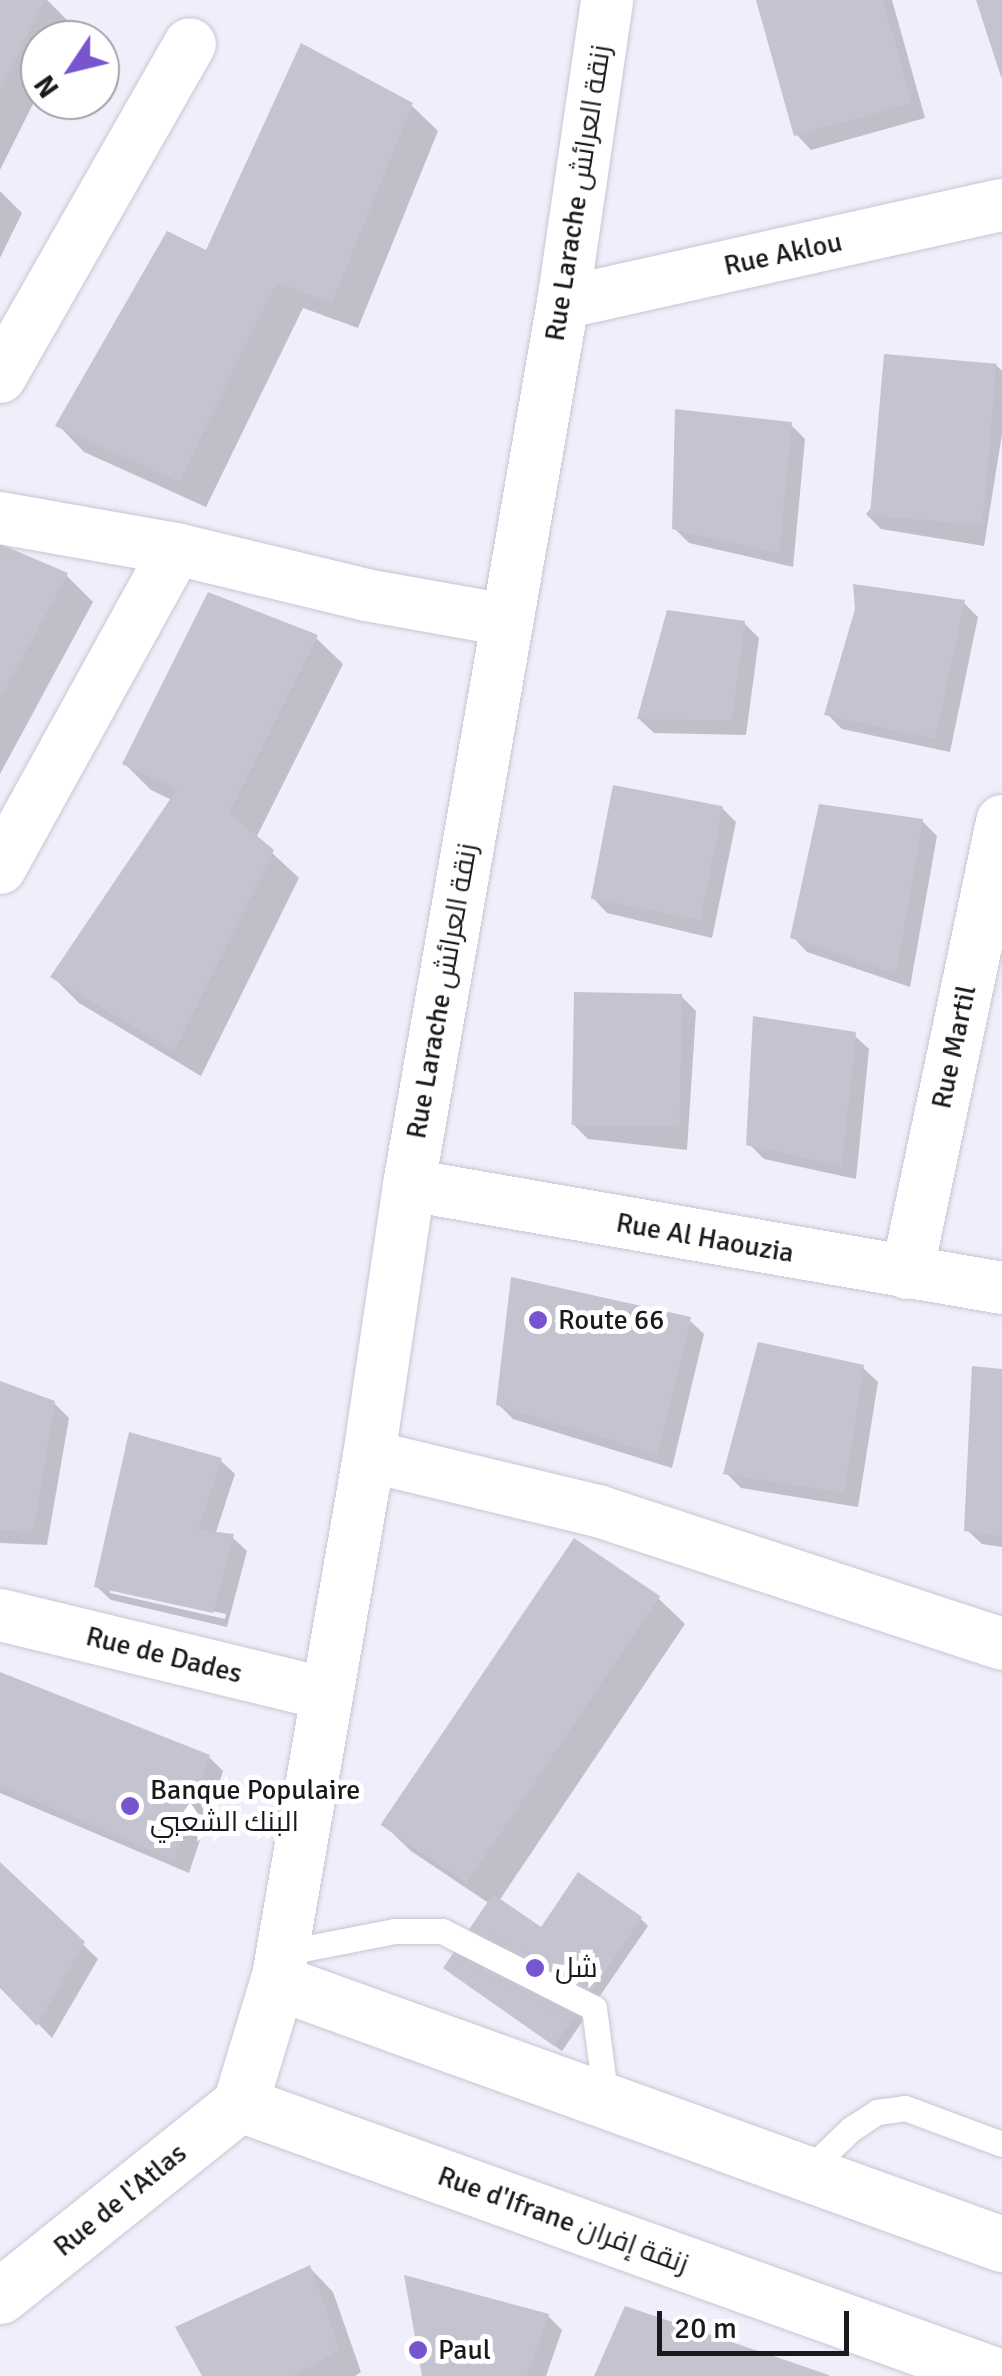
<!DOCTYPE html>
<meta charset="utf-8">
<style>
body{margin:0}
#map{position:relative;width:1002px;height:2376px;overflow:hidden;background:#f0eefb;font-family:Signika,Cairo,sans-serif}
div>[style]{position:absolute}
.shadow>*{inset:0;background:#0003}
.building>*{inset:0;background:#c5c3d0;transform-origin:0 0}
.roads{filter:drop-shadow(0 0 2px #c8c6d3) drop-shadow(0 0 2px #c8c6d3)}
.lane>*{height:25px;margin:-12.5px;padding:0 12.5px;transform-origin:12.5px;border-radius:12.5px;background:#fff}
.street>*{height:52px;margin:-26px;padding:0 26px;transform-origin:26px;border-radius:26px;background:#fff}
.secondary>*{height:55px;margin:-27.5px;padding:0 27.5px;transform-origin:27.5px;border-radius:27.5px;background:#fff}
.dots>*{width:28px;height:28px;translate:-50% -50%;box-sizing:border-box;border:5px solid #fff;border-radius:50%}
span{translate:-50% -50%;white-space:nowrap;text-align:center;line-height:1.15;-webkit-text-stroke:10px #fff;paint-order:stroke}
.street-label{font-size:28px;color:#1a1a1e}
.poi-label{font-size:28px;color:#1a1a1e}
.left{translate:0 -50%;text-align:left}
.north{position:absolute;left:20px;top:20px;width:100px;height:100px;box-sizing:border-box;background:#fff;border:2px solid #a3a3a5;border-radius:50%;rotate:235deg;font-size:28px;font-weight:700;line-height:40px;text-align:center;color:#1a1a1e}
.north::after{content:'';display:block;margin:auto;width:35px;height:45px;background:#7755cf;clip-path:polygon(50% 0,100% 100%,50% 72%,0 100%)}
.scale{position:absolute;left:657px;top:2311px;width:192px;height:45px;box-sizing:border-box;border:5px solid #1a1a1e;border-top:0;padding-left:12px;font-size:30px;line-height:35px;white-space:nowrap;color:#1a1a1e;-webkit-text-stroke:8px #fff;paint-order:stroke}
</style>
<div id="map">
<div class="shadow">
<div style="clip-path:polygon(0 0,47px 0,72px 25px,65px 40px,40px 40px,40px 90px,0 170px)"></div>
<div style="clip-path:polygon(758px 0,892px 0,925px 118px,811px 150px,797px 135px)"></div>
<div style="clip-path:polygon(411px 105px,438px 131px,358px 328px,303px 308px,206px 507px,84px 452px,58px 425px,207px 253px)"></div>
<div style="clip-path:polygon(0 191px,22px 213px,0 258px)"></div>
<div style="clip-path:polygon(996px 365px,1002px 371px,1002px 434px,984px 546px,881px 529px,866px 514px)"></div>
<div style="clip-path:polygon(790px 424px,805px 439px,793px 567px,689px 543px,674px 528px)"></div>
<div style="clip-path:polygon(0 547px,66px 575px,93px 602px,0 774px)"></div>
<div style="clip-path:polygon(964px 603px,978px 617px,950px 752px,842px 729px,827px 714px)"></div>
<div style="clip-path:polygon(744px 623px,759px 638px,746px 735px,654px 733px,639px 719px)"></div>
<div style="clip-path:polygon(316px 638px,343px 664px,256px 838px,299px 878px,201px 1076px,79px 1003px,53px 977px,172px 800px,151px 790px,125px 764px)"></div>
<div style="clip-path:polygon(722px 808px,736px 822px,712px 938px,607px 913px,593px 898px)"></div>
<div style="clip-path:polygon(922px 821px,937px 836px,910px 987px,807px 952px,793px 937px)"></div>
<div style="clip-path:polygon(681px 996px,696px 1011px,687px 1150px,588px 1139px,573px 1124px)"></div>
<div style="clip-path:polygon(854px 1035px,869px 1049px,856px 1179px,764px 1159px,749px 1144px)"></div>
<div style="clip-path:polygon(689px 1320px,704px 1334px,672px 1468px,513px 1419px,498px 1404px)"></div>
<div style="clip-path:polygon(863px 1368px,878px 1382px,858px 1507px,741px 1488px,726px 1473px)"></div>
<div style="clip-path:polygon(1002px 1372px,1002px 1547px,982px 1544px,967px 1530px)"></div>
<div style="clip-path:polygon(0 1384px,54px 1403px,69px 1418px,47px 1545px,0 1543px)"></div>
<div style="clip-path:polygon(evenodd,220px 1460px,235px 1474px,215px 1535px,232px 1537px,247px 1551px,227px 1627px,111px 1600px,96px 1586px,220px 1460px,110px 1588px,226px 1614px,225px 1619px,110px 1593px,110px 1588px)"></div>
<div style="clip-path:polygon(658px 1598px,685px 1624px,499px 1901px,542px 1930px,641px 1919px,648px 1926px,562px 2051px,453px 1975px,490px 1904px,411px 1851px,384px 1825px)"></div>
<div style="clip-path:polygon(0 1680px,209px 1757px,223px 1771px,189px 1873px,0 1793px)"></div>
<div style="clip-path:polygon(0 1865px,98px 1959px,52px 2038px,0 1984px)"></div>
<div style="clip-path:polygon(310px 2268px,333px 2292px,361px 2372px,355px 2376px,205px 2376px)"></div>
<div style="clip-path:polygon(548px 2316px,562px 2330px,546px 2376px,424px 2376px)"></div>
</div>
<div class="building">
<div style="clip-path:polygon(0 0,45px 0,0 91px)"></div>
<div style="clip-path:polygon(756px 0,883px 0,912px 103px,794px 136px)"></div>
<div style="clip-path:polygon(976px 0,1002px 0,1002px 77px,1001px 77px)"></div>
<div style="clip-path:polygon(301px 43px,413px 103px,332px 303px,276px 283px,179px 482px,55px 426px,167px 231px,206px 250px)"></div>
<div style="left:884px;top:354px;width:113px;height:162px;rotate:5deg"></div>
<div style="clip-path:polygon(675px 409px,792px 422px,779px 554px,672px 529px)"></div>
<div style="clip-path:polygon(0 544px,68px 573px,0 699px)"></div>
<div style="clip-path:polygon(853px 584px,965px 600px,935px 739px,824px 715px,855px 609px)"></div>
<div style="clip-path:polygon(208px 592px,318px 635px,229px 813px,274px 850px,174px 1051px,50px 977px,177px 789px,122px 764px)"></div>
<div style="clip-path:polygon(667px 610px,745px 621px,732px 721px,637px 719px)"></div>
<div style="left:613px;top:785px;width:112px;height:116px;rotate:11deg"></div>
<div style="clip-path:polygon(819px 804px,923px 819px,896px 974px,790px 938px)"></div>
<div style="left:574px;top:992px;width:108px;height:133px;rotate:1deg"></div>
<div style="clip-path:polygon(753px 1016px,856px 1032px,842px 1166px,746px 1145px)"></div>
<div style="clip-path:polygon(511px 1277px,691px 1317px,658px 1455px,496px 1405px)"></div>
<div style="clip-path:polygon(758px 1342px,864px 1365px,844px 1493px,723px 1474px)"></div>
<div style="clip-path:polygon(972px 1366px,1002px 1369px,1002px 1536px,964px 1531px)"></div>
<div style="clip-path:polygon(0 1381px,55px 1401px,33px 1532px,0 1530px)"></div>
<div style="clip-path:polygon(129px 1432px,222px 1458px,198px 1530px,234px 1534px,213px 1613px,94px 1587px)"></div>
<div style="left:574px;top:1538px;width:104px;height:346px;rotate:34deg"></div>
<div style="clip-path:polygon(0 1672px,210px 1755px,174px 1860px,0 1786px)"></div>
<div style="clip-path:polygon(0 1862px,85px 1942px,37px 2026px,0 1988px)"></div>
<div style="clip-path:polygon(578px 1872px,642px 1917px,554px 2046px,443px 1968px,493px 1894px,541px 1927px)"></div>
<div style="clip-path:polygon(310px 2265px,340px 2349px,294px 2376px,202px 2376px,175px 2327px)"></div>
<div style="clip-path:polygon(404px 2275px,549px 2314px,527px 2376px,422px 2376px)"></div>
<div style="clip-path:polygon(625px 2306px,829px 2375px,829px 2376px,594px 2376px)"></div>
</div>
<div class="roads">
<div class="lane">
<div style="left:282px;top:1953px;width:115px;rotate:-11deg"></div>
<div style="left:395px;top:1931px;width:47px"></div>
<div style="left:442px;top:1931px;width:170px;rotate:26.9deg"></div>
<div style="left:594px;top:2008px;width:94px;rotate:82.6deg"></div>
<div style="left:805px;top:2173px;width:64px;rotate:-43.7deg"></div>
<div style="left:851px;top:2129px;width:31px;rotate:-33deg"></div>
<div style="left:877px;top:2112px;width:28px;rotate:-8deg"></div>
<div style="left:905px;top:2108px;width:103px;rotate:20.4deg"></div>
</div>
<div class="street">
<div style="left:563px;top:303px;width:450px;rotate:-12.6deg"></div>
<div style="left:0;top:377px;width:383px;rotate:-60.3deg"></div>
<div style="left:0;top:518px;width:179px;rotate:10deg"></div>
<div style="left:176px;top:549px;width:195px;rotate:13.6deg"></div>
<div style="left:366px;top:595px;width:143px;rotate:10.1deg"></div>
<div style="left:0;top:868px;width:364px;rotate:-61.1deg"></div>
<div style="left:409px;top:1185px;width:602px;rotate:9.85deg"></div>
<div style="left:907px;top:1273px;width:462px;rotate:-78.1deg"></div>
<div style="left:369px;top:1456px;width:236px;rotate:13.5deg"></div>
<div style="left:598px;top:1511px;width:425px;rotate:18.2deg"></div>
<div style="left:0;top:1615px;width:336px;rotate:13.6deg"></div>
<div style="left:277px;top:1982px;width:534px;rotate:-80.08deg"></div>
<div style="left:369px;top:1456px;width:274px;rotate:-81.6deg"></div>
<div style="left:409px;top:1185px;width:895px;rotate:-80.1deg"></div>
<div style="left:563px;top:303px;width:306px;rotate:-81.7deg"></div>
</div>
<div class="secondary">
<div style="left:240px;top:2104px;width:127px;rotate:-73.1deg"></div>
<div style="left:277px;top:1982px;width:771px;rotate:19.87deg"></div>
<div style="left:240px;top:2104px;width:805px;rotate:19.74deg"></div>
<div style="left:0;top:2296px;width:307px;rotate:-38.7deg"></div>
</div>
</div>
<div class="dots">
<div style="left:538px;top:1320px;background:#7755cf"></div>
<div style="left:130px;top:1806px;background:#7755cf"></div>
<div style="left:535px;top:1968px;background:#7755cf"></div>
<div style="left:418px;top:2350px;background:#7755cf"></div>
</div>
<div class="street-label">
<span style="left:578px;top:193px;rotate:-81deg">Rue Larache زنقة العرائش</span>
<span style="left:783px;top:254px;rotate:-12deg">Rue Aklou</span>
<span style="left:442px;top:991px;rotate:-80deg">Rue Larache زنقة العرائش</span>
<span style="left:954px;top:1047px;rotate:-78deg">Rue Martil</span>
<span style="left:705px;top:1238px;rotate:10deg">Rue Al Haouzia</span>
<span style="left:164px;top:1655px;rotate:14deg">Rue de Dades</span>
<span style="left:120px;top:2200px;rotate:-39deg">Rue de l'Atlas</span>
<span style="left:563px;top:2220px;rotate:20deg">Rue d'Ifrane زنقة إفران</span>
</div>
<div class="poi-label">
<span class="left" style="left:558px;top:1320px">Route 66</span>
<span class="left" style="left:150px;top:1806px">Banque Populaire<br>البنك الشعبي</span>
<span class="left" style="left:555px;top:1968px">شل</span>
<span class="left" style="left:438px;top:2350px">Paul</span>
</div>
<div class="north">N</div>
<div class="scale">20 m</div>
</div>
